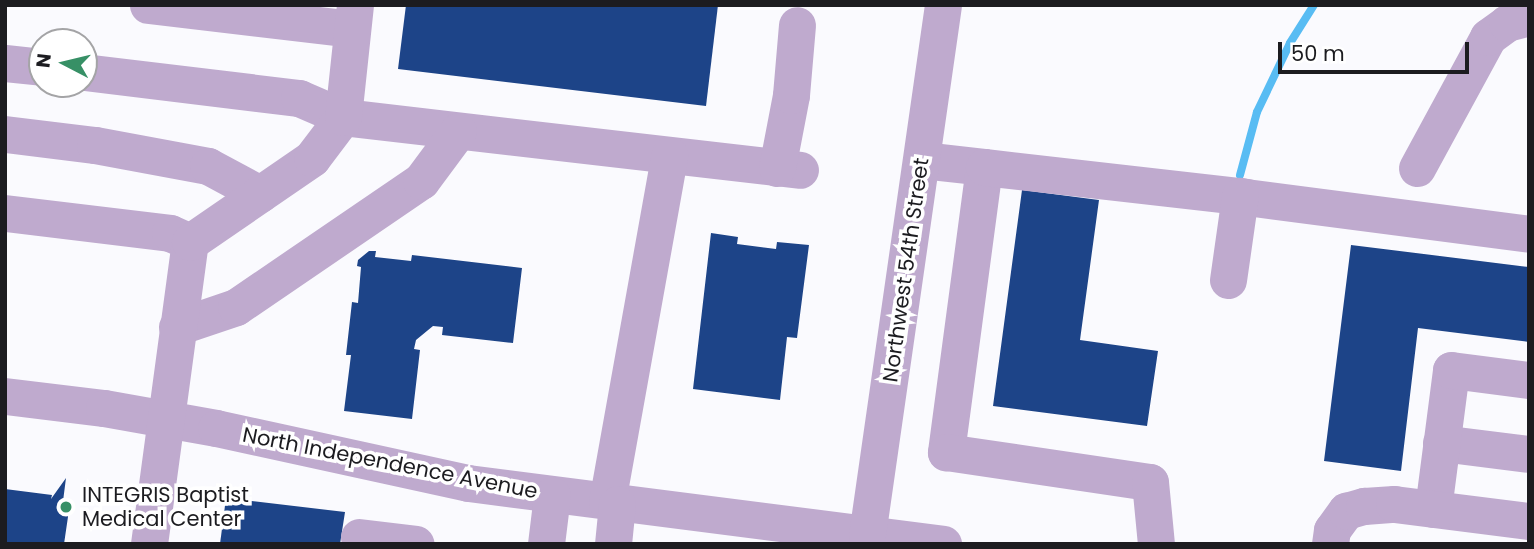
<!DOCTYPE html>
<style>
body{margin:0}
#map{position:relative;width:1534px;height:549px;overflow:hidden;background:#fafafe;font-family:Poppins,sans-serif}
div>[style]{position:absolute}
.stream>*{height:8px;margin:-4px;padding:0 4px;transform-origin:4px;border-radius:4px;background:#58bcf3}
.building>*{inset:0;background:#1d4488}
.minor>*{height:37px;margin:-18.5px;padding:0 18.5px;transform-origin:18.5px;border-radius:18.5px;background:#bfaace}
.dots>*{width:19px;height:19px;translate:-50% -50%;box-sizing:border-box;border:4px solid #fff;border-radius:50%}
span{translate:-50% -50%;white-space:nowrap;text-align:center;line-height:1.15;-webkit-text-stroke:7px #fff;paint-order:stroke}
.street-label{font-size:21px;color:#1c1c20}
.poi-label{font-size:21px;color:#1c1c20}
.left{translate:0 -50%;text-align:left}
.frame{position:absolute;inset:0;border:7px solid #1c1c20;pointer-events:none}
.north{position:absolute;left:28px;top:28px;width:70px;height:70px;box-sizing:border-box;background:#fff;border:2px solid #a4a4a6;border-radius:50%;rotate:277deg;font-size:19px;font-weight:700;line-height:28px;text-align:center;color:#1c1c20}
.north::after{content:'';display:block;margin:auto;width:24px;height:32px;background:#379066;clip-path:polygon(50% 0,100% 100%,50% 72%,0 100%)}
.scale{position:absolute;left:1278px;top:42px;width:191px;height:32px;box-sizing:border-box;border:4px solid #1c1c20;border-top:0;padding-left:9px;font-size:21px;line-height:24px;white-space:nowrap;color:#1c1c20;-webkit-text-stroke:5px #fff;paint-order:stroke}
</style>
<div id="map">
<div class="stream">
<div style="left:1240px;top:175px;width:65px;rotate:-74.9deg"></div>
<div style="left:1257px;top:112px;width:76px;rotate:-64.4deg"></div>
<div style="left:1290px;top:43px;width:45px;rotate:-57.7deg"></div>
</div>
<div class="building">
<div style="clip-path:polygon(406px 5px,718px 5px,706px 106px,398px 69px)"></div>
<div style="clip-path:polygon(1022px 190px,1099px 200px,1080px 340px,1158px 351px,1147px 426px,993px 406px)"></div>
<div style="clip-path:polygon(711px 233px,738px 237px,737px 244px,776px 249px,777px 242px,809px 245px,797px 338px,787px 337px,780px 400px,693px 389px)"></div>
<div style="clip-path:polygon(1351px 245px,1529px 267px,1529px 342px,1418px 328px,1401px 471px,1324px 461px)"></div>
<div style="clip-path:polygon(369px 251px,376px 251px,375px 257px,411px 261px,412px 255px,522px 268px,513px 343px,442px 335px,443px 327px,433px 326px,416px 340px,414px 349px,420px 350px,412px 419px,344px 411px,351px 355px,346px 355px,352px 302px,358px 303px,361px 267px,357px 266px,358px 260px)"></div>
<div style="clip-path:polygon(66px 478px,62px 509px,69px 510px,64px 544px,5px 544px,5px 489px,52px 495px,51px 499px)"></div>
<div style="clip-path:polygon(226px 498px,345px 512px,340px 544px,220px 544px)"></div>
</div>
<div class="minor">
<div style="left:148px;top:5px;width:205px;rotate:6.7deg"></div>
<div style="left:5px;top:63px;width:37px;rotate:6deg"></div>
<div style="left:84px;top:72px;width:217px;rotate:6.9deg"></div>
<div style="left:299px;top:98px;width:48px;rotate:23.4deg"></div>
<div style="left:343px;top:117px;width:460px;rotate:6.6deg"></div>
<div style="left:5px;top:134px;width:91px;rotate:7deg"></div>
<div style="left:95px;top:145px;width:115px;rotate:10.5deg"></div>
<div style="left:208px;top:166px;width:59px;rotate:28.3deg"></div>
<div style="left:922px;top:160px;width:62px;rotate:6.4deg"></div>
<div style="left:984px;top:167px;width:288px;rotate:97.6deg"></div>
<div style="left:946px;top:452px;width:206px;rotate:8.4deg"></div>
<div style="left:1150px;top:482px;width:62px;rotate:84.5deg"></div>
<div style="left:984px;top:167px;width:264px;rotate:6.5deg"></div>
<div style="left:1246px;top:197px;width:285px;rotate:7.4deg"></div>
<div style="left:777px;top:168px;width:74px;rotate:-79.1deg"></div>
<div style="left:791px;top:95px;width:70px;rotate:-85.1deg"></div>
<div style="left:1417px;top:168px;width:149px;rotate:-61.5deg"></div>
<div style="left:1488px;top:37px;width:24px;rotate:-36deg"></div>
<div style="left:1507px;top:23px;width:23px;rotate:-15deg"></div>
<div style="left:5px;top:213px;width:166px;rotate:6.9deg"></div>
<div style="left:170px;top:233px;width:22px;rotate:24deg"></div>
<div style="left:1228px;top:280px;width:85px;rotate:-81.9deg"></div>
<div style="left:177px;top:327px;width:62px;rotate:-18.7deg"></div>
<div style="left:236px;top:307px;width:224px;rotate:-34.3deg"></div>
<div style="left:421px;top:181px;width:62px;rotate:-53.5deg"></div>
<div style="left:5px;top:396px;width:100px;rotate:6.9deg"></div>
<div style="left:104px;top:408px;width:114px;rotate:10.1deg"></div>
<div style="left:216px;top:428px;width:258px;rotate:12.3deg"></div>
<div style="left:468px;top:483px;width:479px;rotate:7.3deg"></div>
<div style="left:1441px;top:443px;width:89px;rotate:7.1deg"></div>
<div style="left:607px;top:502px;width:352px;rotate:-79.8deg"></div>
<div style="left:1433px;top:509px;width:140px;rotate:-82.6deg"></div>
<div style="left:1451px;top:370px;width:79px;rotate:7.3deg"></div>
<div style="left:867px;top:535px;width:535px;rotate:-81.84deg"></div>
<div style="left:359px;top:537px;width:57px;rotate:7deg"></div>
<div style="left:149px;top:544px;width:305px;rotate:-82.3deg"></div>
<div style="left:190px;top:242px;width:148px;rotate:-34.5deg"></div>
<div style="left:312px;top:158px;width:51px;rotate:-52.9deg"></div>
<div style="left:343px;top:117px;width:113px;rotate:-83.9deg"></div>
<div style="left:546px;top:544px;width:49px;rotate:-83deg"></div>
<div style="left:613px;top:544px;width:40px;rotate:-84.3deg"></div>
<div style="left:1330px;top:544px;width:14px;rotate:-82deg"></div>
<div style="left:1332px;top:530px;width:24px;rotate:-54deg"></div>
<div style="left:1346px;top:511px;width:19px;rotate:-16deg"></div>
<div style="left:1364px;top:506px;width:30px;rotate:-4deg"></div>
<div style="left:1394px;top:504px;width:136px;rotate:7.2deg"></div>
</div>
<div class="dots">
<div style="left:66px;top:507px;background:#379066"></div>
</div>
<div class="street-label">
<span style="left:906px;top:270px;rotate:-82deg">Northwest 54th Street</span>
<span style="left:390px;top:463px;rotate:11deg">North Independence Avenue</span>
</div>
<div class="poi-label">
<span class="left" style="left:82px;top:507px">INTEGRIS Baptist<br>Medical Center</span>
</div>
<div class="frame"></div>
<div class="north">N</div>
<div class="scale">50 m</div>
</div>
